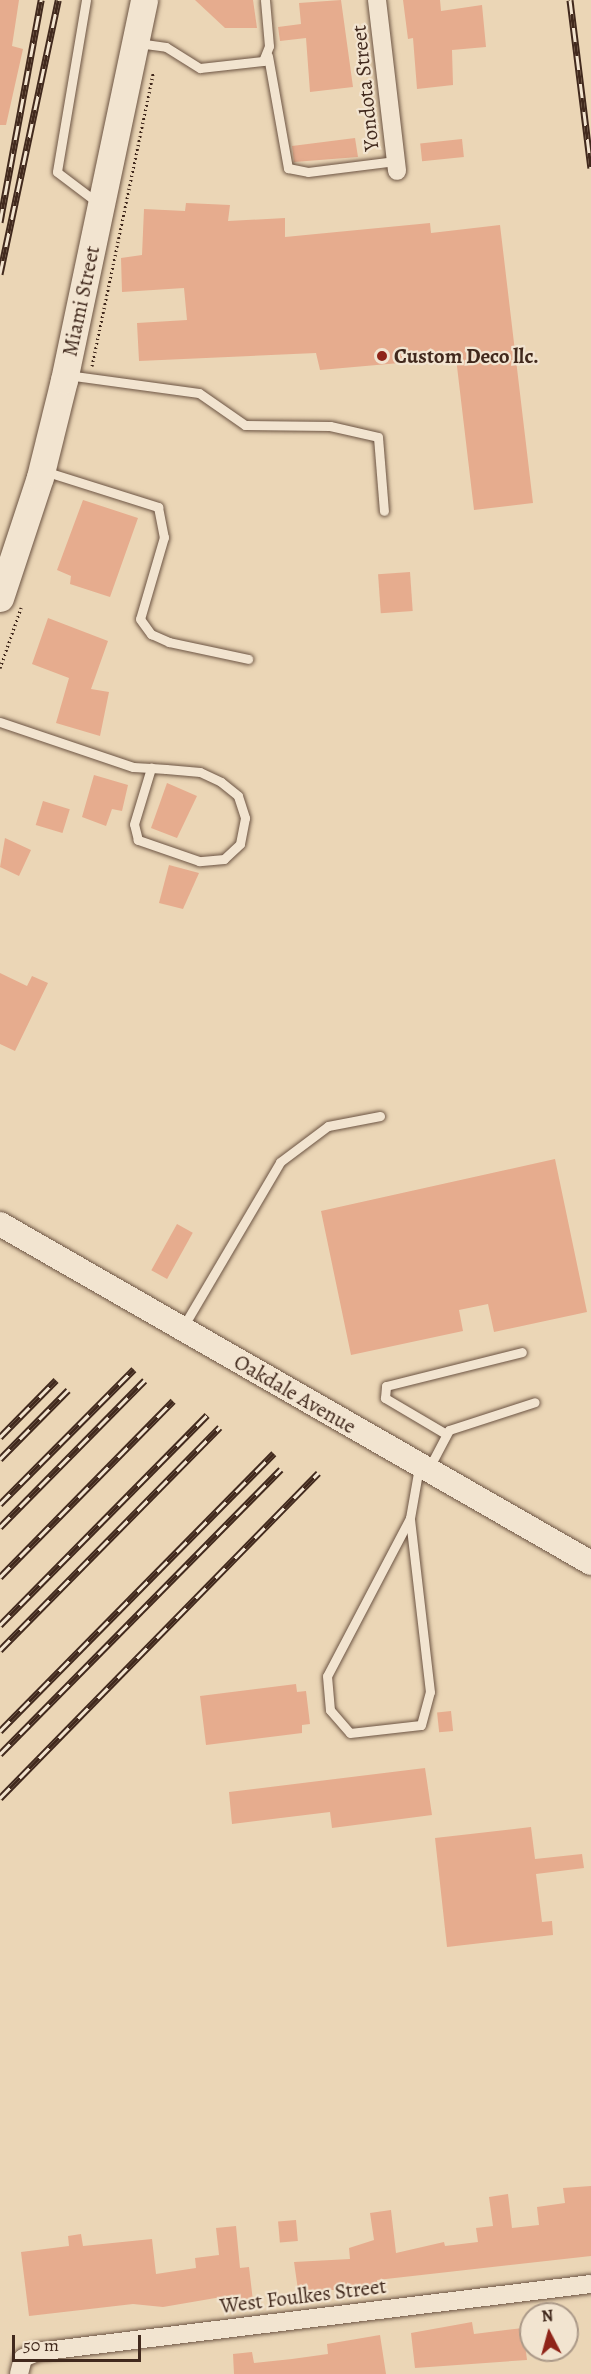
<!DOCTYPE html>
<style>
body{margin:0}
#map{position:relative;width:591px;height:2374px;overflow:hidden;background:#ebd6b6;font-family:Alegreya,serif}
div>[style]{position:absolute}
.building>*{inset:0;background:#e6ac8e;transform-origin:0 0}
.path>*{height:3px;margin-top:-1.5px;transform-origin:0;background:repeating-linear-gradient(90deg,#41291d 0 1.5px,transparent 0 4.5px)}
.roads{filter:drop-shadow(0 0 2px #6c5443) drop-shadow(0 0 2px #6c5443)}
.service>*{height:9px;margin:-4.5px;padding:0 4.5px;transform-origin:4.5px;border-radius:4.5px;background:#f2e4d0}
.minor>*{height:18px;margin:-9px;padding:0 9px;transform-origin:9px;border-radius:9px;background:#f2e4d0}
.tertiary>*{height:24px;margin:-12px;padding:0 12px;transform-origin:12px;border-radius:12px;background:#f2e4d0}
.secondary>*{height:27px;margin:-13.5px;padding:0 13.5px;transform-origin:13.5px;border-radius:13.5px;background:#f2e4d0}
.rail>*{height:7px;margin-top:-3.5px;transform-origin:0;background:repeating-linear-gradient(90deg,#f2e4d0 0 14px,#41291d 0 28px);box-sizing:border-box;border-block:2px solid #41291d}
.dots>*{width:16px;height:16px;translate:-50% -50%;box-sizing:border-box;border:3px solid #f2e4d0;border-radius:50%}
span{translate:-50% -50%;white-space:nowrap;text-align:center;line-height:1.15;-webkit-text-stroke:4.5px #f2e4d0;paint-order:stroke}
.street-label{font-size:21px;color:#41291d}
.poi-label{font-size:21px;color:#41291d;font-weight:700}
.left{translate:0 -50%;text-align:left}
.north{position:absolute;left:519px;top:2302px;width:60px;height:60px;box-sizing:border-box;background:#f2e4d0;border:2px solid #ab9988;border-radius:50%;rotate:354deg;font-size:16px;font-weight:700;line-height:24px;text-align:center;color:#41291d}
.north::after{content:'';display:block;margin:auto;width:21px;height:27px;background:#8f2418;clip-path:polygon(50% 0,100% 100%,50% 72%,0 100%)}
.scale{position:absolute;left:12px;top:2335px;width:129px;height:27px;box-sizing:border-box;border:3px solid #41291d;border-top:0;padding-left:8px;font-size:18px;line-height:21px;white-space:nowrap;color:#41291d;-webkit-text-stroke:4px #f2e4d0;paint-order:stroke}
</style>
<div id="map">
<div class="building">
<div style="clip-path:polygon(0 0,19px 0,12px 46px,23px 49px,6px 125px,0 125px)"></div>
<div style="clip-path:polygon(195px 0,253px 0,257px 28px,225px 28px)"></div>
<div style="clip-path:polygon(341px 0,353px 87px,310px 92px,306px 38px,280px 41px,278px 27px,301px 24px,299px 3px)"></div>
<div style="clip-path:polygon(403px 0,440px 0,441px 11px,482px 5px,486px 47px,452px 50px,453px 85px,417px 89px,413px 38px,408px 39px)"></div>
<div style="clip-path:polygon(355px 138px,358px 157px,294px 162px,292px 146px)"></div>
<div style="left:462px;top:139px;width:18px;height:42px;rotate:84deg"></div>
<div style="clip-path:polygon(186px 203px,230px 205px,228px 221px,285px 218px,285px 237px,430px 223px,431px 233px,500px 225px,533px 503px,474px 510px,456px 358px,320px 370px,316px 353px,139px 361px,137px 323px,187px 320px,184px 288px,122px 292px,121px 258px,142px 255px,144px 209px,185px 211px)"></div>
<div style="clip-path:polygon(83px 500px,138px 518px,110px 597px,70px 584px,71px 576px,57px 570px)"></div>
<div style="left:410px;top:572px;width:39px;height:32px;rotate:86deg"></div>
<div style="clip-path:polygon(48px 618px,108px 641px,91px 689px,109px 692px,100px 736px,56px 723px,69px 678px,32px 664px)"></div>
<div style="clip-path:polygon(94px 775px,128px 785px,122px 811px,112px 809px,106px 826px,82px 817px)"></div>
<div style="clip-path:polygon(167px 783px,197px 796px,177px 838px,151px 828px)"></div>
<div style="left:43px;top:801px;width:28px;height:25px;rotate:17deg"></div>
<div style="clip-path:polygon(5px 838px,31px 850px,19px 876px,0 867px)"></div>
<div style="clip-path:polygon(169px 865px,199px 873px,183px 909px,159px 903px)"></div>
<div style="clip-path:polygon(0 973px,27px 986px,32px 976px,48px 983px,15px 1051px,0 1044px)"></div>
<div style="clip-path:polygon(555px 1159px,587px 1312px,494px 1332px,488px 1304px,459px 1310px,463px 1331px,351px 1355px,321px 1211px)"></div>
<div style="left:177px;top:1224px;width:18px;height:53px;rotate:29deg"></div>
<div style="clip-path:polygon(296px 1684px,297px 1692px,306px 1691px,310px 1724px,302px 1725px,302px 1733px,206px 1745px,200px 1696px)"></div>
<div style="left:451px;top:1711px;width:20px;height:14px;rotate:84deg"></div>
<div style="clip-path:polygon(425px 1768px,432px 1815px,332px 1828px,330px 1812px,232px 1824px,229px 1792px)"></div>
<div style="clip-path:polygon(531px 1827px,535px 1859px,582px 1854px,584px 1868px,536px 1874px,542px 1922px,552px 1921px,553px 1935px,447px 1947px,435px 1838px)"></div>
<div style="clip-path:polygon(591px 2186px,591px 2256px,377px 2280px,378px 2286px,348px 2290px,298px 2290px,294px 2262px,350px 2259px,349px 2248px,374px 2240px,370px 2213px,391px 2210px,396px 2253px,444px 2242px,445px 2246px,478px 2242px,476px 2228px,493px 2226px,489px 2197px,508px 2194px,512px 2228px,539px 2225px,537px 2207px,565px 2203px,563px 2188px)"></div>
<div style="left:296px;top:2220px;width:21px;height:18px;rotate:85deg"></div>
<div style="clip-path:polygon(236px 2226px,240px 2268px,249px 2267px,253px 2301px,234px 2303px,233px 2295px,163px 2307px,133px 2304px,29px 2316px,21px 2252px,69px 2246px,68px 2236px,81px 2234px,83px 2246px,152px 2239px,156px 2274px,196px 2268px,195px 2258px,219px 2255px,216px 2228px)"></div>
<div style="clip-path:polygon(472px 2322px,474px 2334px,523px 2328px,527px 2360px,415px 2368px,411px 2333px)"></div>
<div style="clip-path:polygon(380px 2335px,386px 2374px,234px 2374px,233px 2354px,252px 2352px,254px 2363px,292px 2359px,328px 2354px,327px 2344px)"></div>
</div>
<div class="path">
<div style="left:92px;top:366px;width:299px;rotate:-78.2deg"></div>
<div style="left:0;top:668px;width:64px;rotate:-70.7deg"></div>
</div>
<div class="roads">
<div class="service">
<div style="left:86px;top:0;width:174px;rotate:99.6deg"></div>
<div style="left:57px;top:172px;width:51px;rotate:37.1deg"></div>
<div style="left:138px;top:43px;width:28px;rotate:8deg"></div>
<div style="left:166px;top:47px;width:40px;rotate:32deg"></div>
<div style="left:200px;top:68px;width:63px;rotate:-6.3deg"></div>
<div style="left:263px;top:61px;width:16px;rotate:-68deg"></div>
<div style="left:269px;top:46px;width:46px;rotate:-95deg"></div>
<div style="left:268px;top:56px;width:114px;rotate:79.9deg"></div>
<div style="left:288px;top:168px;width:20px;rotate:11deg"></div>
<div style="left:308px;top:172px;width:88px;rotate:-7.2deg"></div>
<div style="left:67px;top:375px;width:133px;rotate:7.8deg"></div>
<div style="left:199px;top:393px;width:56px;rotate:34.8deg"></div>
<div style="left:245px;top:425px;width:85px;rotate:0.7deg"></div>
<div style="left:330px;top:426px;width:49px;rotate:12.9deg"></div>
<div style="left:378px;top:437px;width:74px;rotate:85.4deg"></div>
<div style="left:44px;top:471px;width:120px;rotate:17.5deg"></div>
<div style="left:158px;top:507px;width:31px;rotate:79deg"></div>
<div style="left:164px;top:537px;width:85px;rotate:106.3deg"></div>
<div style="left:140px;top:619px;width:19px;rotate:54deg"></div>
<div style="left:151px;top:634px;width:20px;rotate:24deg"></div>
<div style="left:169px;top:642px;width:81px;rotate:12.1deg"></div>
<div style="left:0;top:722px;width:140px;rotate:18.7deg"></div>
<div style="left:133px;top:767px;width:18px;rotate:3deg"></div>
<div style="left:151px;top:768px;width:15px;rotate:4deg"></div>
<div style="left:166px;top:769px;width:34px;rotate:5deg"></div>
<div style="left:200px;top:772px;width:23px;rotate:25deg"></div>
<div style="left:221px;top:782px;width:22px;rotate:39deg"></div>
<div style="left:238px;top:796px;width:23px;rotate:72deg"></div>
<div style="left:245px;top:818px;width:26px;rotate:101deg"></div>
<div style="left:240px;top:844px;width:22px;rotate:137deg"></div>
<div style="left:224px;top:859px;width:25px;rotate:175deg"></div>
<div style="left:199px;top:861px;width:65px;rotate:-161deg"></div>
<div style="left:138px;top:840px;width:16px;rotate:-104deg"></div>
<div style="left:134px;top:824px;width:59px;rotate:-73.1deg"></div>
<div style="left:183px;top:1327px;width:191px;rotate:-59.5deg"></div>
<div style="left:280px;top:1162px;width:60px;rotate:-36.9deg"></div>
<div style="left:328px;top:1126px;width:53px;rotate:-10.9deg"></div>
<div style="left:446px;top:1434px;width:71px;rotate:-149.5deg"></div>
<div style="left:385px;top:1398px;width:12px;rotate:-85deg"></div>
<div style="left:386px;top:1386px;width:140px;rotate:-14deg"></div>
<div style="left:429px;top:1468px;width:43px;rotate:-62.2deg"></div>
<div style="left:449px;top:1430px;width:90px;rotate:-18deg"></div>
<div style="left:410px;top:1518px;width:178px;rotate:117.7deg"></div>
<div style="left:327px;top:1676px;width:34px;rotate:85deg"></div>
<div style="left:330px;top:1710px;width:30px;rotate:49deg"></div>
<div style="left:350px;top:1733px;width:71px;rotate:-6.4deg"></div>
<div style="left:421px;top:1725px;width:34px;rotate:-75deg"></div>
<div style="left:430px;top:1692px;width:175px;rotate:-96.6deg"></div>
<div style="left:410px;top:1518px;width:52px;rotate:-80deg"></div>
</div>
<div class="minor">
<div style="left:377px;top:0;width:172px;rotate:83.3deg"></div>
<div style="left:19px;top:2374px;width:16px;rotate:-76deg"></div>
<div style="left:23px;top:2358px;width:15px;rotate:-23deg"></div>
<div style="left:37px;top:2352px;width:558px;rotate:-7deg"></div>
</div>
<div class="tertiary">
<div style="left:0;top:1224px;width:681px;rotate:29.84deg"></div>
</div>
<div class="secondary">
<div style="left:0;top:598px;width:127px;rotate:-71.7deg"></div>
<div style="left:40px;top:477px;width:100px;rotate:-76.1deg"></div>
<div style="left:64px;top:380px;width:388px;rotate:-78.1deg"></div>
</div>
</div>
<div class="rail">
<div style="left:570px;top:0;width:169px;rotate:82.9deg"></div>
<div style="left:0;top:222px;width:226px;rotate:-79.5deg"></div>
<div style="left:0;top:274px;width:280px;rotate:-78deg"></div>
<div style="left:0;top:1437px;width:80px;rotate:-45.5deg"></div>
<div style="left:0;top:1459px;width:97px;rotate:-45.4deg"></div>
<div style="left:0;top:1504px;width:190px;rotate:-45.2deg"></div>
<div style="left:0;top:1527px;width:206px;rotate:-45.4deg"></div>
<div style="left:0;top:1577px;width:247px;rotate:-45.5deg"></div>
<div style="left:0;top:1625px;width:295px;rotate:-45.4deg"></div>
<div style="left:0;top:1650px;width:313px;rotate:-45.4deg"></div>
<div style="left:0;top:1731px;width:390px;rotate:-45.4deg"></div>
<div style="left:0;top:1754px;width:400px;rotate:-45.4deg"></div>
<div style="left:0;top:1798px;width:455px;rotate:-45.6deg"></div>
</div>
<div class="dots">
<div style="left:382px;top:356px;background:#8f2418"></div>
</div>
<div class="street-label">
<span style="left:365px;top:88px;rotate:-96deg">Yondota Street</span>
<span style="left:81px;top:301px;rotate:-78deg">Miami Street</span>
<span style="left:295px;top:1394px;rotate:30deg">Oakdale Avenue</span>
<span style="left:303px;top:2296px;rotate:-7deg">West Foulkes Street</span>
</div>
<div class="poi-label">
<span class="left" style="left:394px;top:356px">Custom Deco llc.</span>
</div>
<div class="north">N</div>
<div class="scale">50 m</div>
</div>
